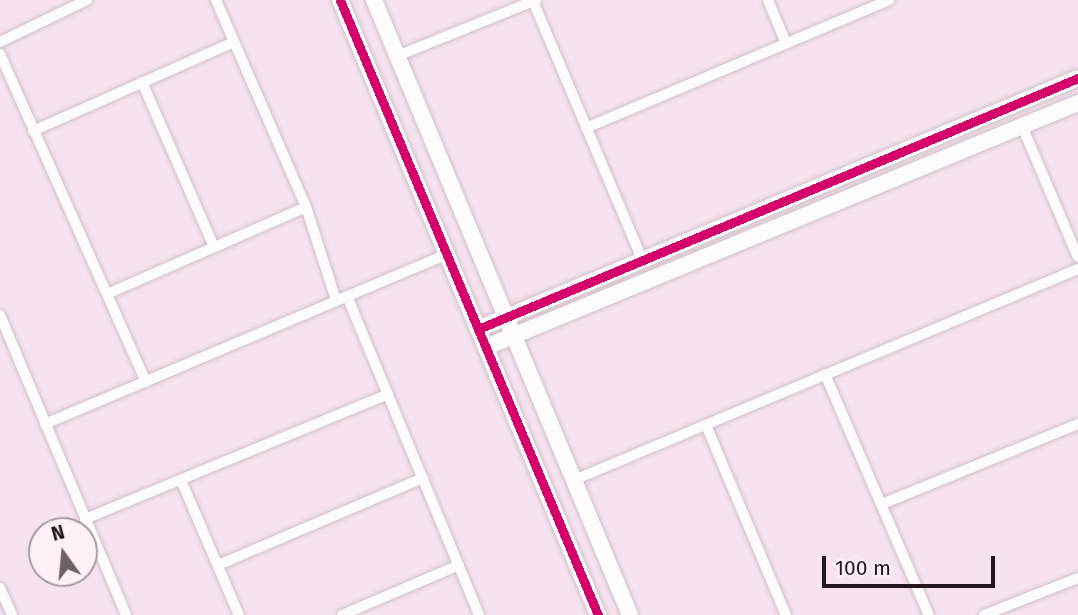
<!DOCTYPE html>
<style>
body{margin:0}
#map{position:relative;width:1078px;height:615px;overflow:hidden;background:#f6e3ef;font-family:"Fira Sans",sans-serif}
div>[style]{position:absolute}
.roads{filter:drop-shadow(0 0 2px #cfc1ca) drop-shadow(0 0 2px #cfc1ca)}
.street>*{height:10px;margin:-5px;padding:0 5px;transform-origin:5px;border-radius:5px;background:#fefbfd}
.secondary>*{height:16px;margin:-8px;padding:0 8px;transform-origin:8px;border-radius:8px;background:#fefbfd}
.cycleway>*{height:9px;margin:-4.5px;padding:0 4.5px;transform-origin:4.5px;border-radius:4.5px;background:#d6006c}
span{translate:-50% -50%;white-space:nowrap;text-align:center;line-height:1.15;-webkit-text-stroke:6px #fef0f8;paint-order:stroke}
.north{position:absolute;left:28px;top:517px;width:70px;height:70px;box-sizing:border-box;background:#fef0f8;border:2px solid #a79aa2;border-radius:50%;rotate:345deg;font-size:19px;font-weight:700;line-height:28px;text-align:center;color:#241820}
.north::after{content:'';display:block;margin:auto;width:24px;height:32px;background:#6e5f68;clip-path:polygon(50% 0,100% 100%,50% 72%,0 100%)}
.scale{position:absolute;left:822px;top:556px;width:173px;height:32px;box-sizing:border-box;border:4px solid #241820;border-top:0;padding-left:9px;font-size:21px;line-height:24px;white-space:nowrap;color:#241820;-webkit-text-stroke:5px #fef0f8;paint-order:stroke}
</style>
<div id="map">
<div class="roads">
<div class="street">
<div style="left:768px;top:0;width:47px;rotate:67.3deg"></div>
<div style="left:533px;top:1px;width:280px;rotate:67.1deg"></div>
<div style="left:0;top:42px;width:97px;rotate:-25.8deg"></div>
<div style="left:0;top:54px;width:359px;rotate:66deg"></div>
<div style="left:397px;top:56px;width:150px;rotate:-21.9deg"></div>
<div style="left:142px;top:82px;width:180px;rotate:66.4deg"></div>
<div style="left:1022px;top:126px;width:142px;rotate:66.9deg"></div>
<div style="left:586px;top:128px;width:329px;rotate:-22.9deg"></div>
<div style="left:33px;top:131px;width:220px;rotate:-23.9deg"></div>
<div style="left:306px;top:207px;width:98px;rotate:72.1deg"></div>
<div style="left:107px;top:294px;width:217px;rotate:-23.6deg"></div>
<div style="left:306px;top:207px;width:226px;rotate:-113.5deg"></div>
<div style="left:347px;top:296px;width:345px;rotate:67.5deg"></div>
<div style="left:0;top:315px;width:325px;rotate:67.2deg"></div>
<div style="left:825px;top:374px;width:262px;rotate:66.7deg"></div>
<div style="left:45px;top:424px;width:436px;rotate:-22.9deg"></div>
<div style="left:706px;top:425px;width:206px;rotate:67.2deg"></div>
<div style="left:181px;top:480px;width:147px;rotate:66.8deg"></div>
<div style="left:574px;top:480px;width:546px;rotate:-22.72deg"></div>
<div style="left:882px;top:504px;width:212px;rotate:-22.2deg"></div>
<div style="left:85px;top:519px;width:328px;rotate:-22.4deg"></div>
<div style="left:218px;top:565px;width:223px;rotate:-23deg"></div>
<div style="left:0;top:588px;width:30px;rotate:66deg"></div>
<div style="left:342px;top:615px;width:127px;rotate:-23.1deg"></div>
<div style="left:984px;top:615px;width:101px;rotate:-21.5deg"></div>
</div>
<div class="secondary">
<div style="left:340px;top:0;width:667px;rotate:67.24deg"></div>
<div style="left:374px;top:0;width:666px;rotate:67.4deg"></div>
<div style="left:478px;top:329px;width:650px;rotate:-22.7deg"></div>
<div style="left:486px;top:347px;width:640px;rotate:-22.4deg"></div>
</div>
</div>
<div class="cycleway">
<div style="left:340px;top:0;width:667px;rotate:67.24deg"></div>
<div style="left:478px;top:329px;width:650px;rotate:-22.7deg"></div>
</div>
<div class="north">N</div>
<div class="scale">100 m</div>
</div>
